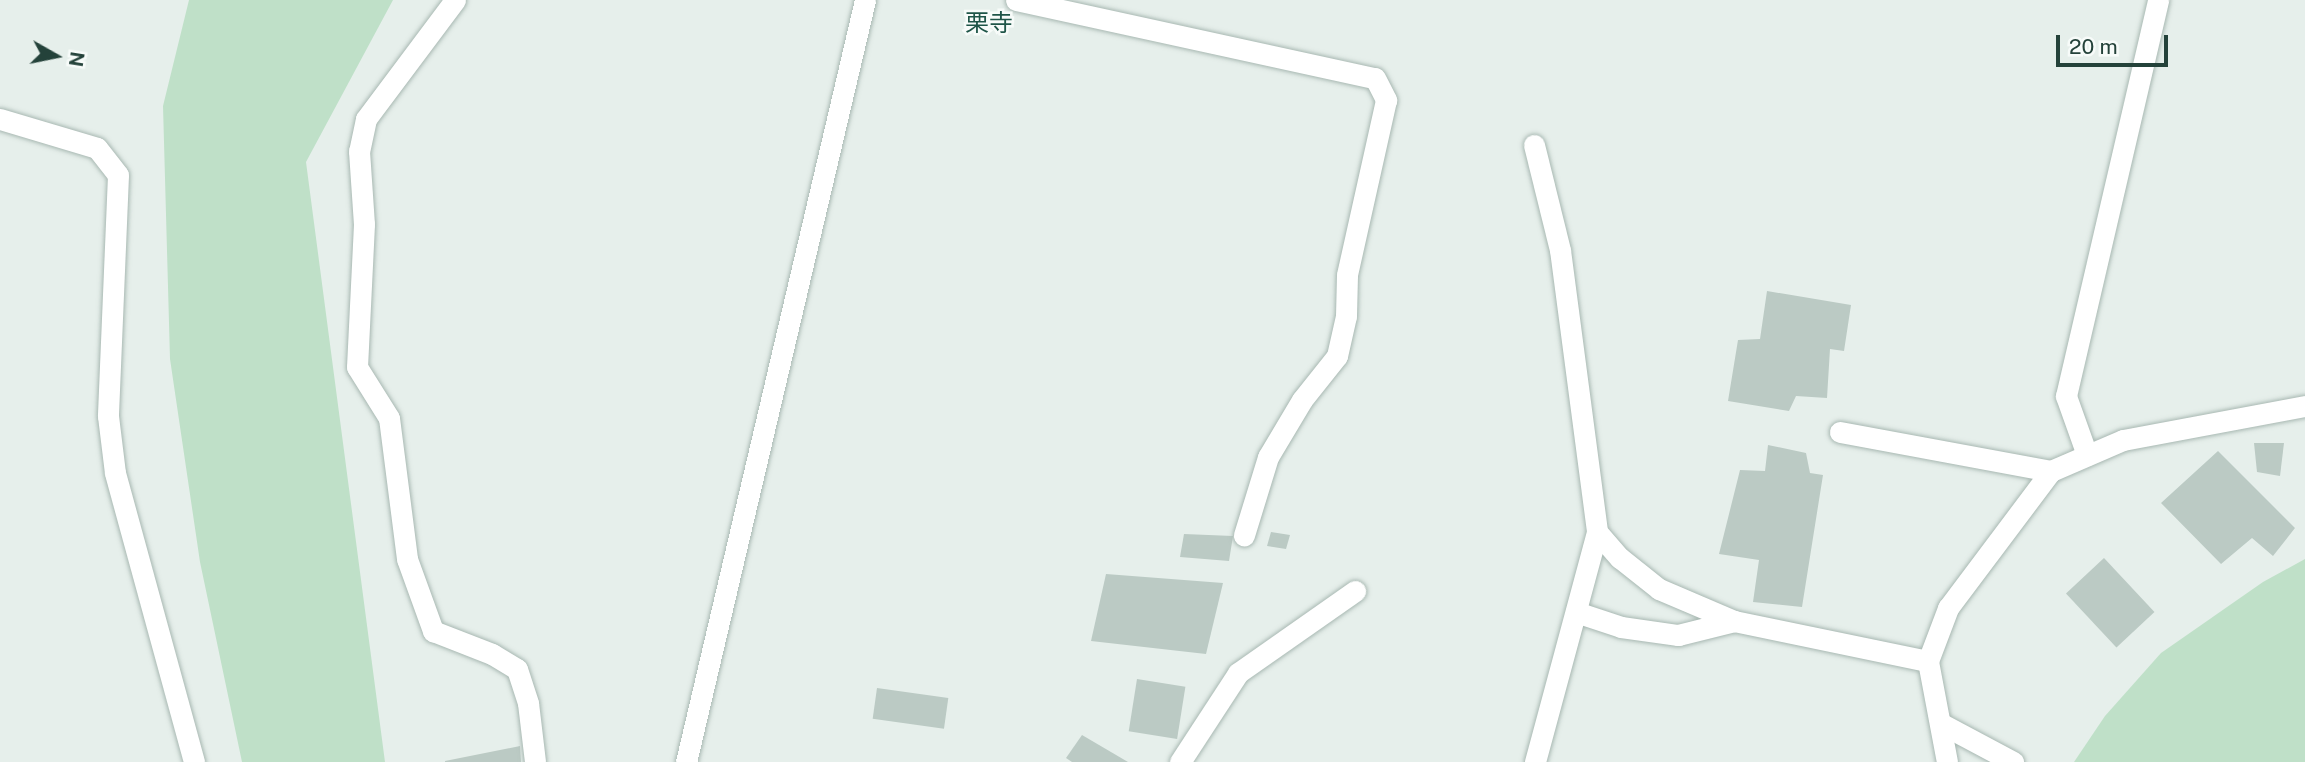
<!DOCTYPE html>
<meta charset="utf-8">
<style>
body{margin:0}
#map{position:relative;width:2305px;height:762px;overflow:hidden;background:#e6efeb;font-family:"Public Sans","Noto Sans JP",sans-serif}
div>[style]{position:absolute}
.green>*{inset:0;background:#bfe0c8}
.building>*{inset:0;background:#bbcac4;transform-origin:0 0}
.roads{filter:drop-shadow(0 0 2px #a8b8b2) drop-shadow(0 0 2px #a8b8b2)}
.street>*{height:21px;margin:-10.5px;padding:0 10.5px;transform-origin:10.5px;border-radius:10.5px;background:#fff}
span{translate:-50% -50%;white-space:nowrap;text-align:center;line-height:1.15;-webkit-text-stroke:5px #f7fbf9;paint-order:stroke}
.quarter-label{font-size:24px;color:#1f5548}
.north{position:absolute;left:21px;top:21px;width:70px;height:70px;-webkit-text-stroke:5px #f7fbf9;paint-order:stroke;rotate:99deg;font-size:19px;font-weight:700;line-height:28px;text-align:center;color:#24423a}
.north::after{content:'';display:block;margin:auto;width:24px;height:32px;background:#24423a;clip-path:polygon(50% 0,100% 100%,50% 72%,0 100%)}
.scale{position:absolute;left:2056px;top:35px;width:112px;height:32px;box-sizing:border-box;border:4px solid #24423a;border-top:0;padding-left:9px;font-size:21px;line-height:24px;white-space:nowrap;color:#24423a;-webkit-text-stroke:5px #f7fbf9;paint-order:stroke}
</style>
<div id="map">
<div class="green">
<div style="clip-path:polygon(189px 0,393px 0,306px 162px,385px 762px,242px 762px,200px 562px,170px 359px,163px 106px)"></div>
<div style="clip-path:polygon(2305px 559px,2305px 762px,2074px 762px,2105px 716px,2161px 653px,2263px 582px)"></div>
</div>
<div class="building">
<div style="clip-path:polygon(1767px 291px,1851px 305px,1844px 351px,1830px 349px,1827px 398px,1796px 396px,1789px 411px,1728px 401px,1738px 340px,1760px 339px)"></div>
<div style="clip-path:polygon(2254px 443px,2284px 443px,2280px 476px,2257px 472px)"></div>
<div style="clip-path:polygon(1768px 445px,1806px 453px,1810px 473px,1823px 475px,1802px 607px,1753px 602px,1759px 560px,1719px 554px,1740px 470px,1765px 471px)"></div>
<div style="clip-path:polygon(2218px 451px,2295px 528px,2273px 556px,2252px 538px,2221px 564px,2161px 503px)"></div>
<div style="clip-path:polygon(1271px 532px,1290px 535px,1286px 549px,1267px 546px)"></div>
<div style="clip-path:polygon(1184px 534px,1233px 536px,1229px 561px,1180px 557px)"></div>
<div style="left:2104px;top:558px;width:74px;height:52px;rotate:47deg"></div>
<div style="clip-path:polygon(1106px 574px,1223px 583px,1206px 654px,1091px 641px)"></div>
<div style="left:1137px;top:679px;width:49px;height:53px;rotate:9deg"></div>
<div style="left:877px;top:688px;width:72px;height:31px;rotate:8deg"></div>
<div style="clip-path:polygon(1082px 735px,1128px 762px,1072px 762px,1066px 758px)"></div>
<div style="clip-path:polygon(520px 746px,521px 762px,445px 762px,445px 761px)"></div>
</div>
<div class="roads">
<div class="street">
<div style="left:455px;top:0;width:149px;rotate:126.8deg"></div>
<div style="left:366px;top:119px;width:33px;rotate:102deg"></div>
<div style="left:359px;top:151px;width:73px;rotate:86.1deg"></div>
<div style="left:364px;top:224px;width:143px;rotate:92.8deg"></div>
<div style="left:357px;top:367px;width:60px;rotate:57.9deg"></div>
<div style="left:389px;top:418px;width:142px;rotate:82.7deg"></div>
<div style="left:407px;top:559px;width:77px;rotate:70.1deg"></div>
<div style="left:433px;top:631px;width:63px;rotate:21.3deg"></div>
<div style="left:492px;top:654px;width:29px;rotate:31deg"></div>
<div style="left:517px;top:669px;width:36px;rotate:72deg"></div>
<div style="left:528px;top:703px;width:59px;rotate:83.2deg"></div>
<div style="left:1016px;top:0;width:367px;rotate:12.3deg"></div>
<div style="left:1375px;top:78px;width:25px;rotate:63deg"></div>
<div style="left:1386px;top:100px;width:179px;rotate:102.6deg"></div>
<div style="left:1347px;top:275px;width:41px;rotate:91.4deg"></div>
<div style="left:1346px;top:316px;width:41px;rotate:102.7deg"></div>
<div style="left:1337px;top:356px;width:56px;rotate:128.5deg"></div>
<div style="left:1302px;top:400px;width:66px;rotate:120.8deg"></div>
<div style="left:1268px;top:457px;width:82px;rotate:107.1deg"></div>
<div style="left:0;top:119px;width:101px;rotate:16.6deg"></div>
<div style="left:97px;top:148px;width:34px;rotate:52deg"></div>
<div style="left:118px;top:175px;width:241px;rotate:92.4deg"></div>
<div style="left:108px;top:416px;width:57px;rotate:83deg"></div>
<div style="left:115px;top:473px;width:300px;rotate:74.7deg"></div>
<div style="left:1534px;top:145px;width:108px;rotate:76.1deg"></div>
<div style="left:1560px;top:250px;width:284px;rotate:82.5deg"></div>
<div style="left:1597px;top:532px;width:238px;rotate:105.1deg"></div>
<div style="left:1840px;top:432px;width:215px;rotate:10.5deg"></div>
<div style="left:2087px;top:455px;width:63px;rotate:-109.6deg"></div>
<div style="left:2066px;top:396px;width:407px;rotate:-76.9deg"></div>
<div style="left:1597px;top:532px;width:35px;rotate:49deg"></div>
<div style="left:1620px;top:558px;width:50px;rotate:38.5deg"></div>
<div style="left:1659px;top:589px;width:82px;rotate:23.1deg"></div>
<div style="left:1734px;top:621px;width:198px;rotate:11.7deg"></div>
<div style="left:1576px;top:612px;width:47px;rotate:18.4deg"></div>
<div style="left:1621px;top:627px;width:58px;rotate:8deg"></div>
<div style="left:1678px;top:635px;width:58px;rotate:-14deg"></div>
<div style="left:1940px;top:723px;width:83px;rotate:28.1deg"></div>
<div style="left:686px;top:762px;width:783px;rotate:-76.78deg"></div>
<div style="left:1180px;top:762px;width:106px;rotate:-56.9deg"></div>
<div style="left:1238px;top:673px;width:143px;rotate:-35deg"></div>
<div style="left:1947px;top:762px;width:103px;rotate:-100.7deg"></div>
<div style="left:1928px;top:661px;width:57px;rotate:-69.3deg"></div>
<div style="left:1948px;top:608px;width:171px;rotate:-53.1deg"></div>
<div style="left:2051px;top:471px;width:78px;rotate:-23.3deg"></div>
<div style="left:2123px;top:440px;width:185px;rotate:-10.6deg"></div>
</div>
</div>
<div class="quarter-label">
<span style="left:989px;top:23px">栗寺</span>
</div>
<div class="north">N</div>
<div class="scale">20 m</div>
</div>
